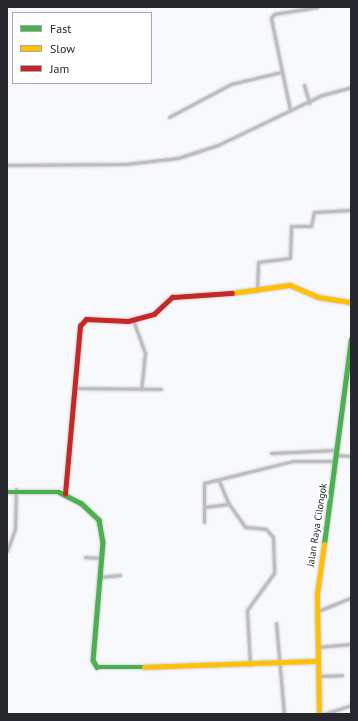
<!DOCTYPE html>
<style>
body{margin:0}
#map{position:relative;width:358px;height:721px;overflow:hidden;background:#f7f9fc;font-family:"PT Sans",sans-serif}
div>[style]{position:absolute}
.roads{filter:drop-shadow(0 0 1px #d2d3d6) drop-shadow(0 0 1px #d2d3d6)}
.street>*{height:3px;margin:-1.5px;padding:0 1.5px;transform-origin:1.5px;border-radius:1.5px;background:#bcbdbf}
.fast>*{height:4.5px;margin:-2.25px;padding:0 2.25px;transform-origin:2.25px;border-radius:2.25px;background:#4caf50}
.slow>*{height:4.5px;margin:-2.25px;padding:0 2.25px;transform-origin:2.25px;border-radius:2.25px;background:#ffc107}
.jam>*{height:4.5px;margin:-2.25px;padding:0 2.25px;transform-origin:2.25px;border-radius:2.25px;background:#c62828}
span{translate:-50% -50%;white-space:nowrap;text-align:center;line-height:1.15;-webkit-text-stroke:4px #fff;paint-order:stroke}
.street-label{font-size:10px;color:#27282d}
.frame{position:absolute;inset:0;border:8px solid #27282d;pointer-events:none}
.legend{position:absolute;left:12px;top:12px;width:140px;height:72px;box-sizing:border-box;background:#fff;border:1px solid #a9a9ab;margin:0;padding:5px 7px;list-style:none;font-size:12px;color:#27282d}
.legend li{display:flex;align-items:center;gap:8px;height:20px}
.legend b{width:20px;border:1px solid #a9a9ab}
</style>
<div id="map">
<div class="roads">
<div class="street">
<div style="left:304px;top:85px;width:19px;rotate:74deg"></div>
<div style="left:290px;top:110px;width:94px;rotate:-101.7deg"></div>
<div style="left:271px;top:18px;width:5px;rotate:-53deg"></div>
<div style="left:274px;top:14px;width:44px;rotate:-9.2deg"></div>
<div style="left:169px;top:117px;width:70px;rotate:-28deg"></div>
<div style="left:231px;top:84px;width:51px;rotate:-13.5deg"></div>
<div style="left:7px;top:165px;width:119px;rotate:-0.5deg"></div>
<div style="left:126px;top:164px;width:52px;rotate:-6.6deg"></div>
<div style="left:178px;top:158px;width:42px;rotate:-18deg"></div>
<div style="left:218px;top:145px;width:115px;rotate:-25.7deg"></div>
<div style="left:322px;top:95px;width:30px;rotate:-15deg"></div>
<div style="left:257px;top:291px;width:29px;rotate:-88deg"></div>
<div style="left:258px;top:262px;width:32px;rotate:-7deg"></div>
<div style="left:290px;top:258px;width:32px;rotate:-88deg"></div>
<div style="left:291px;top:226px;width:20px"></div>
<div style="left:311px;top:226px;width:14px;rotate:-78deg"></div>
<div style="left:314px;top:212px;width:37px;rotate:-3deg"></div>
<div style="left:133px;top:320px;width:35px;rotate:70deg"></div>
<div style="left:145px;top:353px;width:36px;rotate:96deg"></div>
<div style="left:76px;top:388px;width:85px;rotate:0.7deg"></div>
<div style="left:271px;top:453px;width:65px;rotate:-2.6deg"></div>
<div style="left:337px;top:455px;width:14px;rotate:4deg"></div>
<div style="left:219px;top:481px;width:25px;rotate:67deg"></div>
<div style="left:204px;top:507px;width:25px;rotate:-7deg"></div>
<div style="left:229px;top:504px;width:28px;rotate:55deg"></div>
<div style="left:245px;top:527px;width:21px;rotate:5deg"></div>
<div style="left:266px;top:529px;width:11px;rotate:49deg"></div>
<div style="left:273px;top:537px;width:36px;rotate:88deg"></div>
<div style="left:274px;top:573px;width:46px;rotate:126.1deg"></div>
<div style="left:247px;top:610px;width:55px;rotate:86.9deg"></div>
<div style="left:204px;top:522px;width:39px;rotate:-90deg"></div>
<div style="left:204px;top:483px;width:92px;rotate:-13.9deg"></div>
<div style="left:293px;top:461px;width:42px"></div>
<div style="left:7px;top:551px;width:23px;rotate:-70deg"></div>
<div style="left:15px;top:529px;width:40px;rotate:-88.6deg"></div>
<div style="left:85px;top:557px;width:14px;rotate:4deg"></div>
<div style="left:100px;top:577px;width:20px;rotate:-6deg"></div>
<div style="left:318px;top:611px;width:35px;rotate:-22deg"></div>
<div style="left:276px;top:623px;width:91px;rotate:85deg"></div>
<div style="left:317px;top:647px;width:34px;rotate:-5deg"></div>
<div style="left:318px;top:676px;width:24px;rotate:-2deg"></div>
<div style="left:324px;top:714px;width:28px;rotate:-18deg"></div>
</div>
<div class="fast">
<div style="left:7px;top:492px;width:52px"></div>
<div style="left:59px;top:492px;width:25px;rotate:27deg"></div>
<div style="left:81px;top:503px;width:25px;rotate:43deg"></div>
<div style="left:99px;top:520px;width:22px;rotate:80deg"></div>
<div style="left:103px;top:542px;width:118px;rotate:94.8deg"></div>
<div style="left:93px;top:660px;width:8px;rotate:60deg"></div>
<div style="left:97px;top:667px;width:47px"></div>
<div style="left:324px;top:544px;width:206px;rotate:-82.5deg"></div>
</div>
<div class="slow">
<div style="left:232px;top:293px;width:59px;rotate:-7.9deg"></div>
<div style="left:290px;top:285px;width:30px;rotate:23deg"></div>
<div style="left:318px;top:297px;width:33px;rotate:9deg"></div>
<div style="left:144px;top:667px;width:173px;rotate:-2deg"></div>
<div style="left:319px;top:714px;width:120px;rotate:-91deg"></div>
<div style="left:317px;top:594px;width:50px;rotate:-82deg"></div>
</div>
<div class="jam">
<div style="left:65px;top:494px;width:169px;rotate:-84.9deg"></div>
<div style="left:80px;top:326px;width:9px;rotate:-49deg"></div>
<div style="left:86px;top:319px;width:42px;rotate:2.7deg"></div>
<div style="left:128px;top:321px;width:27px;rotate:-15deg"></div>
<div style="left:154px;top:314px;width:25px;rotate:-43deg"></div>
<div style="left:172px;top:297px;width:60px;rotate:-3.8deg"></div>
</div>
</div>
<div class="street-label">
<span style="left:317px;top:525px;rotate:-81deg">Jalan Raya Cilongok</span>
</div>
<div class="frame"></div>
<ul class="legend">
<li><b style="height:5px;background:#4caf50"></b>Fast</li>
<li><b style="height:5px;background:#ffc107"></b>Slow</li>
<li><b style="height:5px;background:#c62828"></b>Jam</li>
</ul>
</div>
